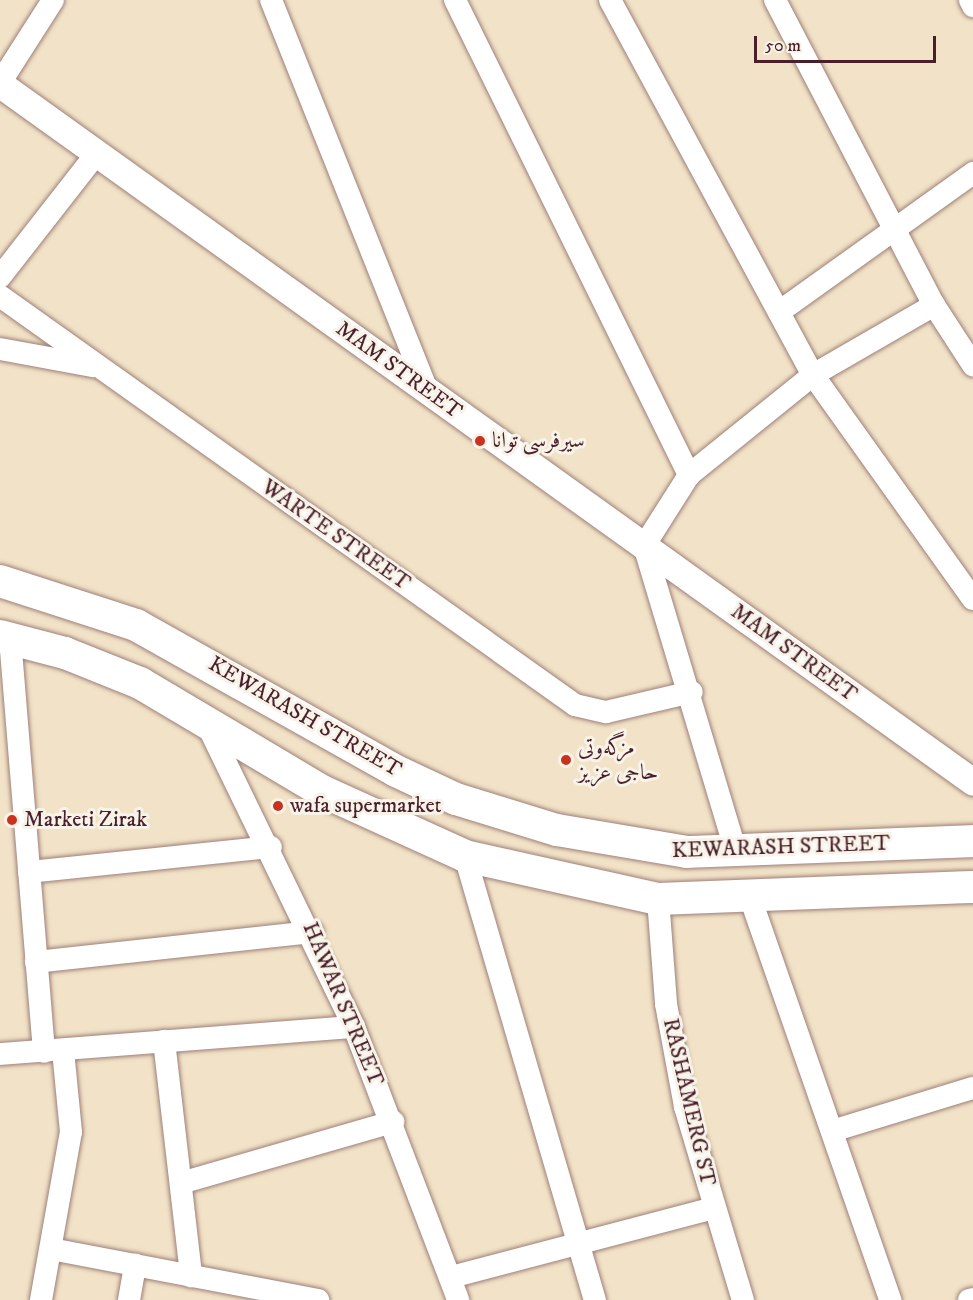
<!DOCTYPE html>
<meta charset="utf-8">
<style>
body{margin:0}
#map{position:relative;width:973px;height:1300px;overflow:hidden;background:#f2e2c7;font-family:"IM FELL DW Pica",Amiri,serif}
div>[style]{position:absolute}
.roads{filter:drop-shadow(0 0 2px #9e8079) drop-shadow(0 0 2px #9e8079)}
.minor>*{height:22px;margin:-11px;padding:0 11px;transform-origin:11px;border-radius:11px;background:#fff}
.tertiary>*{height:27px;margin:-13.5px;padding:0 13.5px;transform-origin:13.5px;border-radius:13.5px;background:#fff}
.secondary>*{height:32px;margin:-16px;padding:0 16px;transform-origin:16px;border-radius:16px;background:#fff}
.dots>*{width:16px;height:16px;translate:-50% -50%;box-sizing:border-box;border:3px solid #f7f3e8;border-radius:50%}
span{translate:-50% -50%;white-space:nowrap;text-align:center;line-height:1.15;-webkit-text-stroke:6px #f7f3e8;paint-order:stroke}
.street-label{font-size:22px;color:#4a1f2b}
.poi-label{font-size:22px;color:#4a1f2b}
.left{translate:0 -50%;text-align:left}
.scale{position:absolute;left:754px;top:36px;width:182px;height:27px;box-sizing:border-box;border:3px solid #4a1f2b;border-top:0;padding-left:8px;font-size:18px;line-height:21px;white-space:nowrap;color:#4a1f2b;-webkit-text-stroke:4px #f7f3e8;paint-order:stroke}
</style>
<div id="map">
<div class="roads">
<div class="minor">
<div style="left:271px;top:0;width:420px;rotate:68.2deg"></div>
<div style="left:455px;top:0;width:530px;rotate:63.77deg"></div>
<div style="left:610px;top:0;width:426px;rotate:61.6deg"></div>
<div style="left:813px;top:375px;width:275px;rotate:54.5deg"></div>
<div style="left:775px;top:0;width:344px;rotate:62.5deg"></div>
<div style="left:934px;top:305px;width:72px;rotate:57deg"></div>
<div style="left:970px;top:0;width:7px;rotate:63deg"></div>
<div style="left:0;top:83px;width:98px;rotate:-57.4deg"></div>
<div style="left:0;top:277px;width:156px;rotate:-52deg"></div>
<div style="left:0;top:296px;width:706px;rotate:35.42deg"></div>
<div style="left:575px;top:705px;width:32px;rotate:13deg"></div>
<div style="left:606px;top:712px;width:88px;rotate:-13.1deg"></div>
<div style="left:779px;top:312px;width:239px;rotate:-35.6deg"></div>
<div style="left:0;top:349px;width:95px;rotate:10.4deg"></div>
<div style="left:10px;top:638px;width:415px;rotate:85.3deg"></div>
<div style="left:206px;top:722px;width:339px;rotate:64.1deg"></div>
<div style="left:354px;top:1027px;width:292px;rotate:69.1deg"></div>
<div style="left:736px;top:852px;width:320px;rotate:-106.7deg"></div>
<div style="left:644px;top:546px;width:84px;rotate:-57.6deg"></div>
<div style="left:689px;top:475px;width:159px;rotate:-38.9deg"></div>
<div style="left:813px;top:375px;width:140px;rotate:-30deg"></div>
<div style="left:465px;top:856px;width:463px;rotate:73.7deg"></div>
<div style="left:29px;top:872px;width:243px;rotate:-5.9deg"></div>
<div style="left:750px;top:897px;width:427px;rotate:70.8deg"></div>
<div style="left:658px;top:899px;width:105px;rotate:85.6deg"></div>
<div style="left:666px;top:1004px;width:105px;rotate:79.5deg"></div>
<div style="left:685px;top:1107px;width:202px;rotate:73.3deg"></div>
<div style="left:36px;top:962px;width:278px;rotate:-6.2deg"></div>
<div style="left:164px;top:1041px;width:237px;rotate:83.4deg"></div>
<div style="left:0;top:1054px;width:355px;rotate:-4.4deg"></div>
<div style="left:832px;top:1131px;width:147px;rotate:-17deg"></div>
<div style="left:181px;top:1183px;width:221px;rotate:-16.1deg"></div>
<div style="left:51px;top:1249px;width:272px;rotate:10.8deg"></div>
<div style="left:451px;top:1277px;width:272px;rotate:-14.7deg"></div>
<div style="left:41px;top:1300px;width:171px;rotate:-79.9deg"></div>
<div style="left:71px;top:1132px;width:82px;rotate:-95.6deg"></div>
<div style="left:129px;top:1300px;width:36px;rotate:-80deg"></div>
<div style="left:969px;top:1300px;width:4px;rotate:-14deg"></div>
</div>
<div class="tertiary">
<div style="left:0;top:84px;width:1197px;rotate:35.65deg"></div>
</div>
<div class="secondary">
<div style="left:0;top:581px;width:143px;rotate:17.9deg"></div>
<div style="left:136px;top:625px;width:298px;rotate:29.3deg"></div>
<div style="left:396px;top:771px;width:66px;rotate:25deg"></div>
<div style="left:456px;top:799px;width:106px;rotate:17.1deg"></div>
<div style="left:557px;top:830px;width:132px;rotate:9.6deg"></div>
<div style="left:687px;top:852px;width:286px;rotate:-2.2deg"></div>
<div style="left:0;top:636px;width:67px;rotate:14.7deg"></div>
<div style="left:65px;top:653px;width:81px;rotate:21.8deg"></div>
<div style="left:140px;top:683px;width:212px;rotate:30.7deg"></div>
<div style="left:322px;top:791px;width:157px;rotate:24.4deg"></div>
<div style="left:465px;top:856px;width:198px;rotate:12.6deg"></div>
<div style="left:658px;top:899px;width:315px;rotate:-2.2deg"></div>
</div>
</div>
<div class="dots">
<div style="left:480px;top:441px;background:#c8321e"></div>
<div style="left:566px;top:760px;background:#c8321e"></div>
<div style="left:278px;top:806px;background:#c8321e"></div>
<div style="left:12px;top:820px;background:#c8321e"></div>
</div>
<div class="street-label">
<span style="left:399px;top:370px;rotate:36deg">MAM STREET</span>
<span style="left:336px;top:535px;rotate:35deg">WARTE STREET</span>
<span style="left:794px;top:653px;rotate:36deg">MAM STREET</span>
<span style="left:305px;top:717px;rotate:30deg">KEWARASH STREET</span>
<span style="left:781px;top:847px;rotate:-2deg">KEWARASH STREET</span>
<span style="left:343px;top:1004px;rotate:67deg">HAWAR STREET</span>
<span style="left:689px;top:1102px;rotate:77deg">RASHAMERG ST</span>
</div>
<div class="poi-label">
<span class="left" style="left:492px;top:441px">سيرفرسى توانا</span>
<span class="left" style="left:578px;top:760px">مزگەوتی<br>حاجی عزیز</span>
<span class="left" style="left:290px;top:806px">wafa supermarket</span>
<span class="left" style="left:24px;top:820px">Marketi Zirak</span>
</div>
<div class="scale">50 m</div>
</div>
